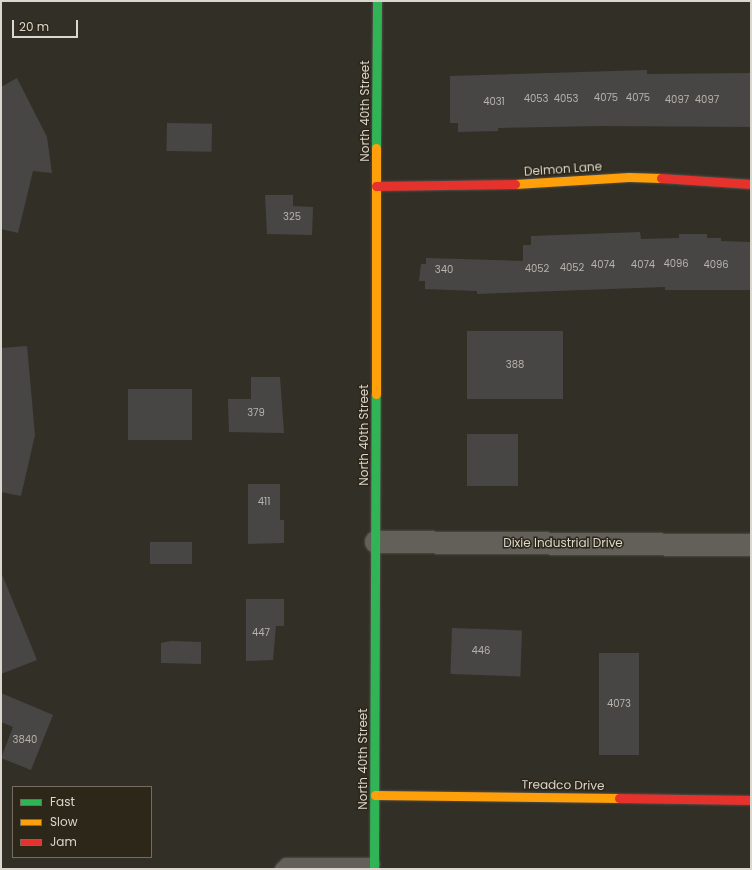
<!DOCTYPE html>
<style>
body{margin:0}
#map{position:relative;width:752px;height:870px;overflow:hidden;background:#322f27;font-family:Poppins,sans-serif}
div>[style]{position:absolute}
.building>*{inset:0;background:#484644;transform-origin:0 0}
.roads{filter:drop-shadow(0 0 1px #504d46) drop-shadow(0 0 1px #504d46)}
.lane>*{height:12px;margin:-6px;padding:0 6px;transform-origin:6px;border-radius:6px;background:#63605a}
.street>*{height:22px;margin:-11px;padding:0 11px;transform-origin:11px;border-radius:11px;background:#63605a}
.fast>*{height:9px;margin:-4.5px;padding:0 4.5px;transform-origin:4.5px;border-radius:4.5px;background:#30b455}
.slow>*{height:9px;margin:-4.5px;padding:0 4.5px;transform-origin:4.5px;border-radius:4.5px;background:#ff9f0a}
.jam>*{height:9px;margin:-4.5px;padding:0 4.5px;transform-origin:4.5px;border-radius:4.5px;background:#e5322d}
span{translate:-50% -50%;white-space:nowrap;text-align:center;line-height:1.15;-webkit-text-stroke:3px #2d2719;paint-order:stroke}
.number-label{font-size:10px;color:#b6b3ac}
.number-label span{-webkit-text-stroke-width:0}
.street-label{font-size:12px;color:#dbd7ce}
.frame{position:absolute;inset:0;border:2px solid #dbd7ce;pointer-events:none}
.legend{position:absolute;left:12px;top:786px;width:140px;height:72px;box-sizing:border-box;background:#2d2719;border:1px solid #736d61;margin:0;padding:5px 7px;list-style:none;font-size:12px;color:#dbd7ce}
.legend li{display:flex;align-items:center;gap:8px;height:20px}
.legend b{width:20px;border:1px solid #736d61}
.scale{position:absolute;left:12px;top:20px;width:66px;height:18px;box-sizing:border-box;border:2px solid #dbd7ce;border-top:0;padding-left:5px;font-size:12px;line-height:14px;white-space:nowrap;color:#dbd7ce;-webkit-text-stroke:3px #2d2719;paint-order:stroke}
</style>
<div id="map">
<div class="building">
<div style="clip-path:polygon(647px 70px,647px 74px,751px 73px,751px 127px,601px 126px,498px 128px,498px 131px,458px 132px,458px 123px,450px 123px,450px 76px)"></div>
<div style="clip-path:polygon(17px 78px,47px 137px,52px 173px,33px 171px,18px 233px,1px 229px,1px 87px)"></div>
<div style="left:167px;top:123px;width:45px;height:28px;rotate:1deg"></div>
<div style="clip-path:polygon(265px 195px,293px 195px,293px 206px,313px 207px,312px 235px,267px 234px)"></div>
<div style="clip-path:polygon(640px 232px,641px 239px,679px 238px,679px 234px,707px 234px,707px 238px,721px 238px,721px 241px,751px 242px,751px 290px,665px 290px,665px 287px,477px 294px,477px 291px,425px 289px,425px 281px,419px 281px,421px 264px,426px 264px,426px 258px,523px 261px,523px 245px,531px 245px,531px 236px)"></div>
<div style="left:467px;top:331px;width:96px;height:68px"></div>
<div style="clip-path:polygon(27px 346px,35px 435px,21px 496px,1px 492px,1px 348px)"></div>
<div style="clip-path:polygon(251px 377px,280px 377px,284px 433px,229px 432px,228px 399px,251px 399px)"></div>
<div style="left:192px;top:389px;width:51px;height:64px;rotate:90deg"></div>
<div style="left:467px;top:434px;width:51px;height:52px"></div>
<div style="clip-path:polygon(248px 484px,280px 484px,280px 520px,284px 520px,284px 543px,248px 544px)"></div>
<div style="left:150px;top:542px;width:42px;height:22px"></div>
<div style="clip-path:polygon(1px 572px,37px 660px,1px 674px)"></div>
<div style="clip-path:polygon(246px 599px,284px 599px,284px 626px,276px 626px,273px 660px,246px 661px)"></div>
<div style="left:452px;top:628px;width:70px;height:46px;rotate:2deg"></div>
<div style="clip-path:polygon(171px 641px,201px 642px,201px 664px,161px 663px,161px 643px)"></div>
<div style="left:599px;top:653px;width:40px;height:102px"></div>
<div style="clip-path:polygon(1px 693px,53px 715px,31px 770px,1px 758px,13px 727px,1px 722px)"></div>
</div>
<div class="roads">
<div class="lane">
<div style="left:281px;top:869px;width:7px;rotate:-45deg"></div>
<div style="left:286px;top:864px;width:88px"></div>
</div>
<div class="street">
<div style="left:376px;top:542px;width:375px;rotate:0.5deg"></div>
</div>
<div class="fast">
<div style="left:376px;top:148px;width:147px;rotate:-89.6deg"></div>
<div style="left:374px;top:869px;width:475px;rotate:-89.8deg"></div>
</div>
<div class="slow">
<div style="left:515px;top:184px;width:114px;rotate:-3.5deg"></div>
<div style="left:629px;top:177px;width:32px;rotate:2deg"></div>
<div style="left:376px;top:394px;width:246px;rotate:-90deg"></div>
<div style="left:375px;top:795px;width:244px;rotate:0.7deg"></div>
</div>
<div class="jam">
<div style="left:661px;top:178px;width:90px;rotate:3.8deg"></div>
<div style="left:376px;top:186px;width:139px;rotate:-0.8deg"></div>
<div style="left:619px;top:798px;width:132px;rotate:0.9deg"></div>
</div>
</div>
<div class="number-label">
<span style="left:606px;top:98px">4075</span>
<span style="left:638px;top:98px">4075</span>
<span style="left:536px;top:99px">4053</span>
<span style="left:566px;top:99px">4053</span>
<span style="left:677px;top:100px">4097</span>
<span style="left:707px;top:100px">4097</span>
<span style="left:494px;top:102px">4031</span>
<span style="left:292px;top:217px">325</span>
<span style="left:676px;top:264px">4096</span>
<span style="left:603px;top:265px">4074</span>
<span style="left:643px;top:265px">4074</span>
<span style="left:716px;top:265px">4096</span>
<span style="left:572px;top:268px">4052</span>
<span style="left:537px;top:269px">4052</span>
<span style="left:444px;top:270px">340</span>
<span style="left:515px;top:365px">388</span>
<span style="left:256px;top:413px">379</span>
<span style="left:264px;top:502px">411</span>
<span style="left:261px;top:633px">447</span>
<span style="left:481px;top:651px">446</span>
<span style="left:619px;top:704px">4073</span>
<span style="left:25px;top:740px">3840</span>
</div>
<div class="street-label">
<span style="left:365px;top:111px;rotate:-90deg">North 40th Street</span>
<span style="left:563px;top:169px;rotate:-4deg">Delmon Lane</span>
<span style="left:364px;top:435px;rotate:-90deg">North 40th Street</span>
<span style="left:563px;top:543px">Dixie Industrial Drive</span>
<span style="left:363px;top:759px;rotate:-90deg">North 40th Street</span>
<span style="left:563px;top:785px;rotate:1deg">Treadco Drive</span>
</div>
<div class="frame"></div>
<ul class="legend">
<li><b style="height:5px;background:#30b455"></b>Fast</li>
<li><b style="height:5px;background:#ff9f0a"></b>Slow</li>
<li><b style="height:5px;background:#e5322d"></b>Jam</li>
</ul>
<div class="scale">20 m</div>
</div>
